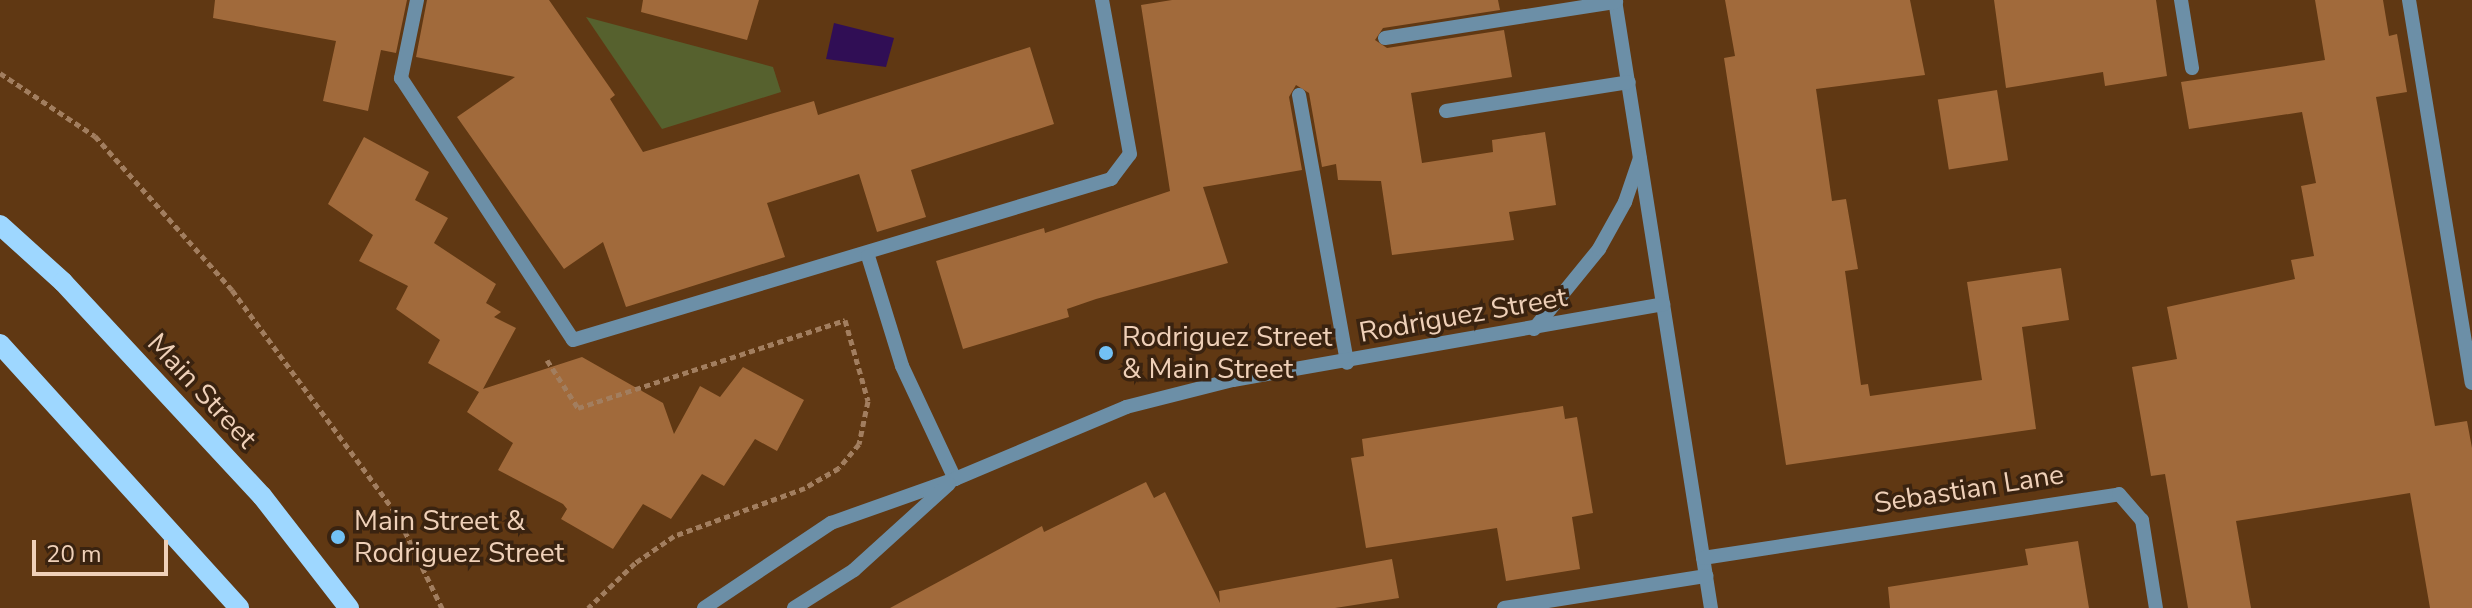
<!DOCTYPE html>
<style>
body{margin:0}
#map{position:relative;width:2472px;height:608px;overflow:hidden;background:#603813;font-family:"Nunito Sans",sans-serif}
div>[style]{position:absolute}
.green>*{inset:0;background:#56612e}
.water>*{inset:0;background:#300e55}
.building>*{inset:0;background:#a16a3b;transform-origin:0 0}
.path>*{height:5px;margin-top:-2.5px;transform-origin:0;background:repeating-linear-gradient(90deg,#a27e5f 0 6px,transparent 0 10px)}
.minor>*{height:14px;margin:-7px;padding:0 7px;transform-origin:7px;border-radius:7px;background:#6c8fa7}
.major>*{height:20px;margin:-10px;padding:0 10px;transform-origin:10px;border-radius:10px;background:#9ed7ff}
.dots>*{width:22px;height:22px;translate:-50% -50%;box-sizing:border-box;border:4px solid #3a2310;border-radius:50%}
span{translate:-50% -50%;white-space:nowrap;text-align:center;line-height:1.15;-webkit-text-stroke:7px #3a2310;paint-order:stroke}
.street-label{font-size:28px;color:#efd0b8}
.poi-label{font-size:28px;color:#efd0b8}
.left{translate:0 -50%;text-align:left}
.scale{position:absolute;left:32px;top:540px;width:136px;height:36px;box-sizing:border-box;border:4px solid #efd0b8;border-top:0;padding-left:10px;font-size:24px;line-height:28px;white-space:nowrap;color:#efd0b8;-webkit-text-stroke:6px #3a2310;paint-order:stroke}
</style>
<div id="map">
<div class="green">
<div style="clip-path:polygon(586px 17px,773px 67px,781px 92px,662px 129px)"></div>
</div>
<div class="water">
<div style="clip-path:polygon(834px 23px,894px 38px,886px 67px,826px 59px)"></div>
</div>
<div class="building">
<div style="clip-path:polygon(215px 0,407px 0,396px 53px,381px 50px,368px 111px,323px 101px,336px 41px,213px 18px)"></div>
<div style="clip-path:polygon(427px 0,549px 0,615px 95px,610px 99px,643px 152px,814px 101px,818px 115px,1030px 47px,1054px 124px,911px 170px,926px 217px,877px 232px,859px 174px,767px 203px,785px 257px,626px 307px,603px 242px,564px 269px,457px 117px,515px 77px,416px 57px)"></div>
<div style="clip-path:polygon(643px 0,759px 0,747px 40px,641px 12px)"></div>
<div style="clip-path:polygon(1172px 0,1498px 0,1500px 10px,1383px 28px,1375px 40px,1387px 48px,1504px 30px,1512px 77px,1411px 93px,1422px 163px,1493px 152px,1492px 140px,1545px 132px,1556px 205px,1509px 212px,1514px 240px,1392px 255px,1381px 181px,1338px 180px,1336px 164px,1322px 167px,1309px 93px,1296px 85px,1289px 97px,1302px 170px,1203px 187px,1228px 263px,1096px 299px,1067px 309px,1069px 317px,963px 349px,936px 261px,1044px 228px,1045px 233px,1170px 191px,1141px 5px)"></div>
<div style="clip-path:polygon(1725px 0,1910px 0,1925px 75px,1816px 89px,1832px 201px,1846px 199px,1858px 269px,1845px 271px,1861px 385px,1868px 384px,1870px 396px,1982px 380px,1967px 282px,2061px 268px,2069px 320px,2022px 327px,2036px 429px,1786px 465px,1724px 58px,1735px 56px)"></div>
<div style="clip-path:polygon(1994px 0,2156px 0,2167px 76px,2105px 86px,2103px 72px,2006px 88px)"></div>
<div style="clip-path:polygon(2315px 0,2383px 0,2389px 36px,2397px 34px,2407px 92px,2376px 97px,2435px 426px,2467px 421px,2472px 448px,2472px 608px,2430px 608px,2410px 493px,2236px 521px,2251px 608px,2188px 608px,2165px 474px,2151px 476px,2132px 367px,2177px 359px,2167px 307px,2295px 279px,2291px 260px,2314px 256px,2301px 186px,2316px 183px,2302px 112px,2189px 129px,2181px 82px,2325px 60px)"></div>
<div style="left:1997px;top:90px;width:71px;height:60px;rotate:81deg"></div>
<div style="clip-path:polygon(364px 137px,429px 172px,415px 200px,448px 218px,434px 243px,496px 284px,486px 303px,501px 312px,494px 317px,516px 328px,483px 389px,582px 357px,663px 403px,674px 434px,700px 386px,720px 397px,743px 367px,804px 400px,777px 451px,755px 439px,724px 486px,702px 474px,671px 519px,643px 504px,613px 549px,561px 519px,567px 509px,563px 504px,498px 470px,513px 443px,467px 412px,479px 392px,428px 363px,440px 340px,396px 309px,408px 286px,359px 261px,373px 235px,328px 204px)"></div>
<div style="clip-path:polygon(1563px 406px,1565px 419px,1577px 417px,1593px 513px,1572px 517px,1580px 569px,1506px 581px,1497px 528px,1366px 548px,1351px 458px,1364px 456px,1362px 439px)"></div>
<div style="clip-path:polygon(1146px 482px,1154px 498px,1165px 492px,1220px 603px,1219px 591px,1392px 559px,1399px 598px,1335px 608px,890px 608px,1042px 526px,1044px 532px)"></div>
<div style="clip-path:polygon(2078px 541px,2089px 608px,1890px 608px,1888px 587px,2028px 565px,2025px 549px)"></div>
</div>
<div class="path">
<div style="left:0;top:73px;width:114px;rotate:33.6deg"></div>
<div style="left:95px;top:136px;width:206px;rotate:48.3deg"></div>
<div style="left:232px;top:290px;width:277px;rotate:53.7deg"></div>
<div style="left:396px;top:513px;width:106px;rotate:64.2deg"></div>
<div style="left:547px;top:360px;width:57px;rotate:57.1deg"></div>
<div style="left:578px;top:408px;width:281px;rotate:-18.2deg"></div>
<div style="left:845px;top:320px;width:84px;rotate:74.1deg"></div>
<div style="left:868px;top:401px;width:44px;rotate:101.8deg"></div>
<div style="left:859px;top:444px;width:31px;rotate:130deg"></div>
<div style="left:839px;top:468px;width:39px;rotate:150deg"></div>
<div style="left:805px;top:488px;width:140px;rotate:159.9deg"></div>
<div style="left:674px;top:536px;width:47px;rotate:145.3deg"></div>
<div style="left:635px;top:563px;width:65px;rotate:136.2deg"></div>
</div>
<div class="minor">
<div style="left:417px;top:0;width:80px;rotate:101.6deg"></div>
<div style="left:401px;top:78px;width:313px;rotate:56.7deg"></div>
<div style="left:573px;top:340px;width:562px;rotate:-16.66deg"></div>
<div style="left:1111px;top:179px;width:31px;rotate:-53deg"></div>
<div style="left:1130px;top:154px;width:157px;rotate:-100.3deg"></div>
<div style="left:1615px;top:0;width:616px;rotate:81.03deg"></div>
<div style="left:2181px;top:0;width:69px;rotate:80.8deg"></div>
<div style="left:2409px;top:0;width:388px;rotate:80.7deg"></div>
<div style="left:1385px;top:38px;width:234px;rotate:-8.9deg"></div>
<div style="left:1299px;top:95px;width:272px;rotate:79.8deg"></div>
<div style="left:1446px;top:111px;width:185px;rotate:-9deg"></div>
<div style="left:868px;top:256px;width:115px;rotate:72.8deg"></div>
<div style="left:902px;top:366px;width:125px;rotate:64.9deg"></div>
<div style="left:1534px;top:329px;width:103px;rotate:-50.9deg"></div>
<div style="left:1599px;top:249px;width:54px;rotate:-61deg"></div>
<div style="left:1625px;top:202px;width:46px;rotate:-71.2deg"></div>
<div style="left:1703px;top:558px;width:421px;rotate:-8.7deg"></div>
<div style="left:2119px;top:494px;width:35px;rotate:49deg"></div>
<div style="left:2142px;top:520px;width:89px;rotate:81deg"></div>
<div style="left:704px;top:608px;width:153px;rotate:-33.8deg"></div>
<div style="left:831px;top:523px;width:132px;rotate:-19.5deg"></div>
<div style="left:955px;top:479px;width:186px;rotate:-22.8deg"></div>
<div style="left:1126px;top:407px;width:110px;rotate:-14.2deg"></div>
<div style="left:1233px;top:380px;width:437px;rotate:-10deg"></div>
<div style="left:794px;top:608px;width:71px;rotate:-32.3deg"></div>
<div style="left:854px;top:570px;width:128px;rotate:-42.2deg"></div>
<div style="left:1504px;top:608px;width:205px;rotate:-9deg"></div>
</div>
<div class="major">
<div style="left:0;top:225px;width:85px;rotate:42.1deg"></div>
<div style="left:63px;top:282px;width:292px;rotate:47.1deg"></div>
<div style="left:262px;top:496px;width:142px;rotate:52.2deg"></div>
<div style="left:0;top:344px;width:356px;rotate:47.8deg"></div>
</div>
<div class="dots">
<div style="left:1106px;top:353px;background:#72c1f5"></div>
<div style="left:338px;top:537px;background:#72c1f5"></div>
</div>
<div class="street-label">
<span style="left:1463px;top:315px;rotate:-10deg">Rodriguez Street</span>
<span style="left:202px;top:391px;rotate:47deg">Main Street</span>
<span style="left:1969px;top:489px;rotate:-9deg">Sebastian Lane</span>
</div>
<div class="poi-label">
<span class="left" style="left:1122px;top:353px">Rodriguez Street<br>&amp; Main Street</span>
<span class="left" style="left:354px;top:537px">Main Street &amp;<br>Rodriguez Street</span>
</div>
<div class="scale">20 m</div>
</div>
